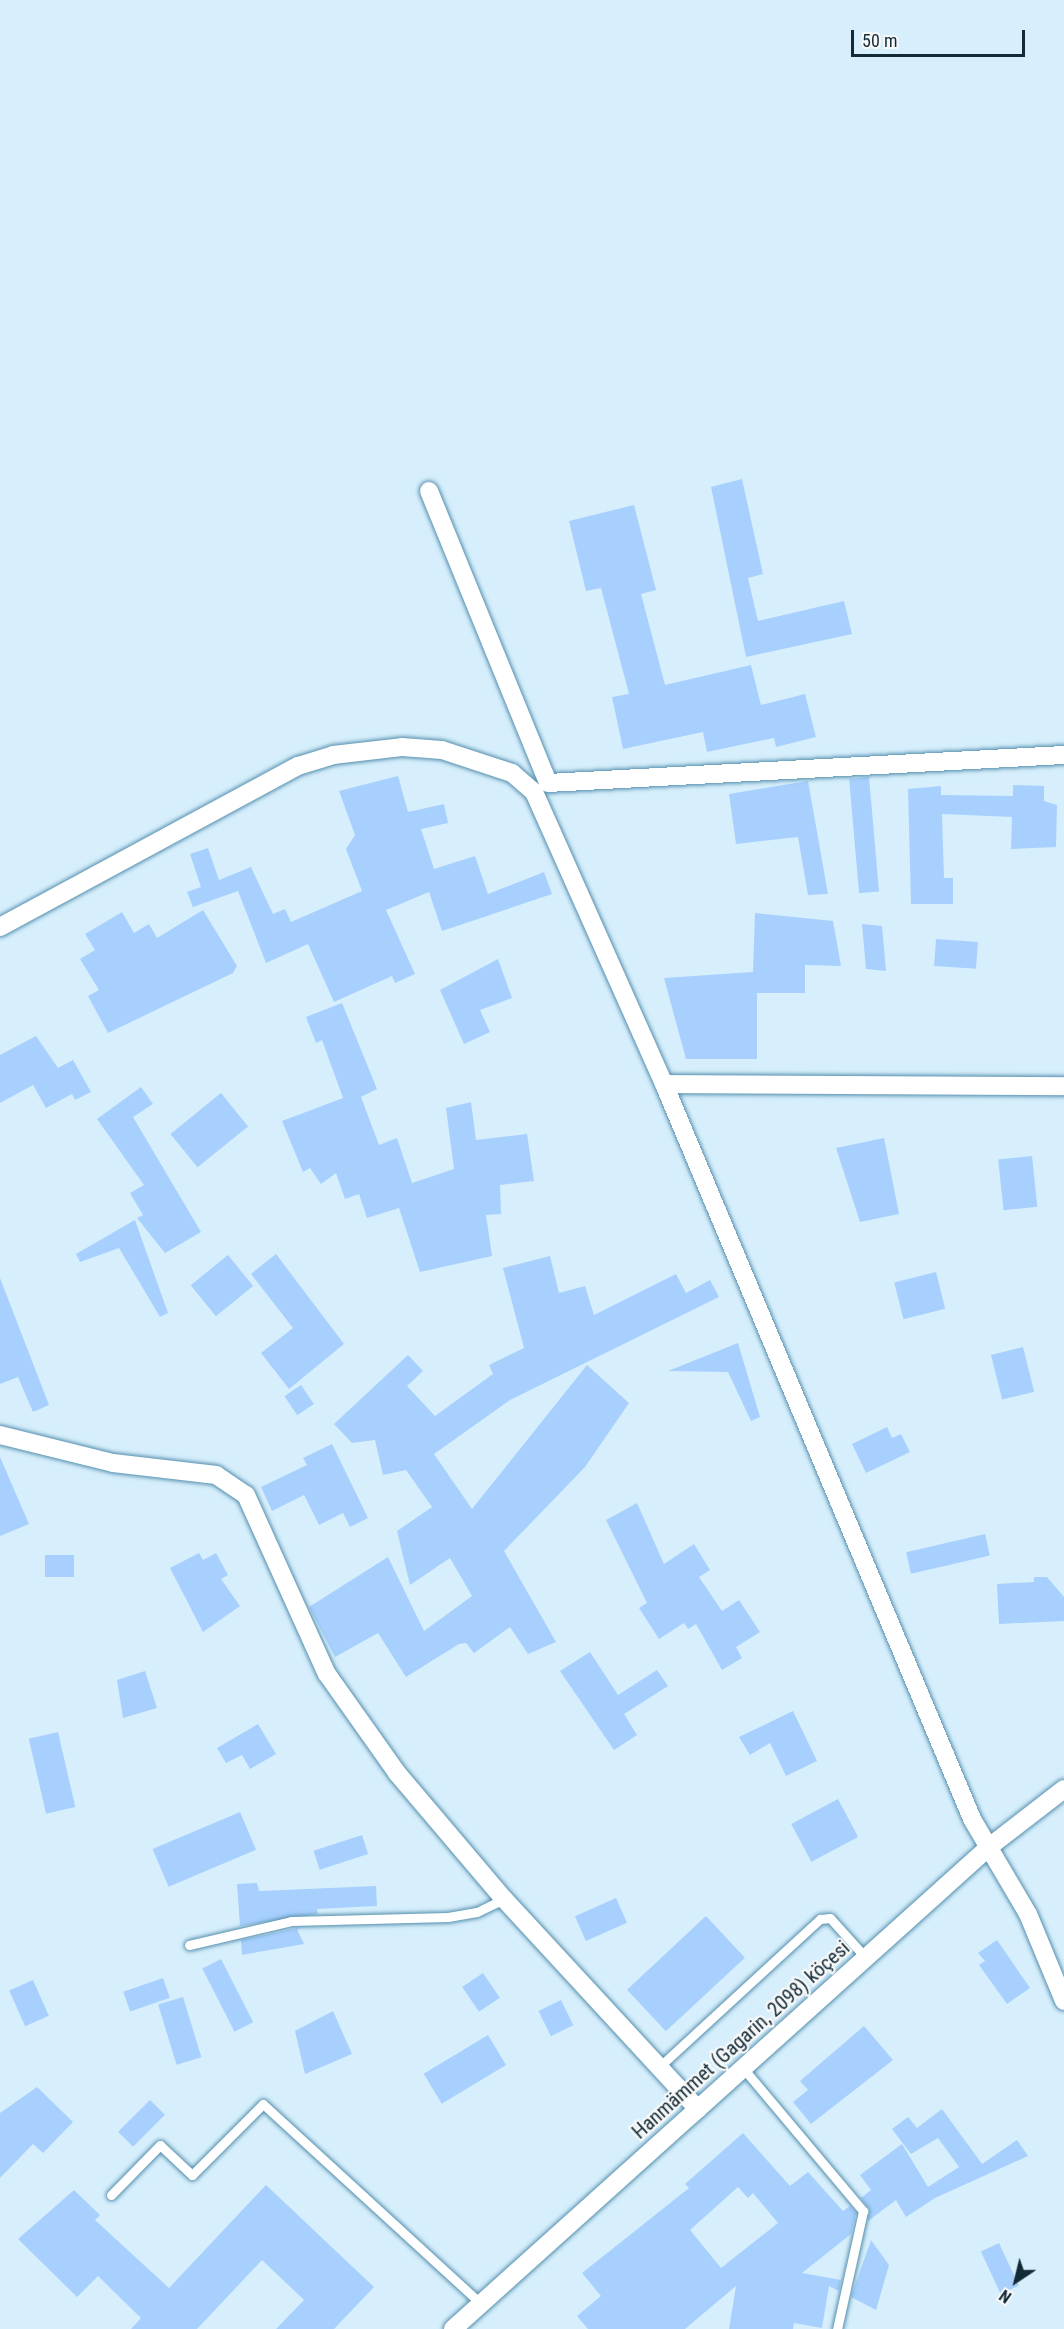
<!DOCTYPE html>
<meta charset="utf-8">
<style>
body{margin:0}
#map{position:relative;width:1064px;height:2329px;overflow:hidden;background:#d7effc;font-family:"Roboto Condensed",sans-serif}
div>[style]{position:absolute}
.building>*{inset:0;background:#a8d0fe;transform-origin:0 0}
.roads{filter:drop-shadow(0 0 2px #548fae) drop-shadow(0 0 2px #548fae)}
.lane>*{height:9px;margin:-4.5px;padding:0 4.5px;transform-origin:4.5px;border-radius:4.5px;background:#fff}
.street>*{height:18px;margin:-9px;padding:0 9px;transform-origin:9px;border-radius:9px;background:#fff}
span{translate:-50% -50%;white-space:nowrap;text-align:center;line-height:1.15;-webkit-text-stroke:4.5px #f8f8f8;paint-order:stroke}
.street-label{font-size:20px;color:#122b37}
.north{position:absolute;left:986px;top:2251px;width:60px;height:60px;-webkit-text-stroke:4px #f8f8f8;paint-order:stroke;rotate:215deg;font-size:16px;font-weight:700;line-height:24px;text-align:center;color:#122b37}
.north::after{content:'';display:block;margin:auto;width:21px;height:27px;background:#122b37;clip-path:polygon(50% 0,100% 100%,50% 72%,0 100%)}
.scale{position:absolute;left:851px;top:30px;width:174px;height:27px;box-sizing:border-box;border:3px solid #122b37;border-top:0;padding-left:8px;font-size:18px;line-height:21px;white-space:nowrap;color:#122b37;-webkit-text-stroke:4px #f8f8f8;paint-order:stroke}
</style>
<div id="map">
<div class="building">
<div style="clip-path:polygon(742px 479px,763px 574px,748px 578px,758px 621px,844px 601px,852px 634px,746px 657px,711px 487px)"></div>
<div style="clip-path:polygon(634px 505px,656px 590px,641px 594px,665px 685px,751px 665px,761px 705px,805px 694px,816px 737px,776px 747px,774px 738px,707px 752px,703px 732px,623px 749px,612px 697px,629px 694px,601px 588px,586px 591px,569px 521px)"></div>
<div style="clip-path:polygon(398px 776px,408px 812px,444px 804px,448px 823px,421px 829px,434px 869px,475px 856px,488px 894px,544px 872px,552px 894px,442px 931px,429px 892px,386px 910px,415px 974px,395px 983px,392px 976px,334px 1002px,308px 944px,266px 963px,238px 891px,193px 907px,187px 892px,201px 887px,190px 854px,208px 848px,219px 880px,251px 867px,273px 914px,285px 909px,291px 922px,362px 891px,346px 849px,355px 835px,339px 791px)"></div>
<div style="left:869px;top:777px;width:115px;height:20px;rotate:85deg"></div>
<div style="clip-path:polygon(808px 781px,828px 894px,808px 895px,798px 837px,736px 844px,729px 794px)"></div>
<div style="clip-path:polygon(1013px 785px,1044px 786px,1044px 801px,1057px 805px,1056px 847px,1011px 849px,1012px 817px,942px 814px,944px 878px,953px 878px,953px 904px,911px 904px,908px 789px,941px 786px,941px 795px,1013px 796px)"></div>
<div style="clip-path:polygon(203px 910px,237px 966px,233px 973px,108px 1033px,88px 996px,99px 990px,80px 959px,95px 950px,85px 934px,122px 912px,134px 933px,149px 924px,157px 938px)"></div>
<div style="clip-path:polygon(755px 913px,833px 921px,841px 966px,805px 965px,805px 993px,757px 993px,757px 1059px,686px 1059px,664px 978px,753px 972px)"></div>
<div style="clip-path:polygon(862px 924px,882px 926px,886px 971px,866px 969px)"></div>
<div style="left:936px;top:939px;width:42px;height:27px;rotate:4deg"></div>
<div style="clip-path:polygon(498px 959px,512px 998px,480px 1010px,490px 1032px,464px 1044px,440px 990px)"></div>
<div style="clip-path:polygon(342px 1003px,377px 1089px,361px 1097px,379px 1145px,397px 1138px,412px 1183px,454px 1169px,446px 1108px,471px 1102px,476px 1140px,527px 1134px,534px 1181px,500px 1185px,501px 1214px,486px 1215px,492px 1256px,420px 1272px,399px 1208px,367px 1218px,359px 1194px,345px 1199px,336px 1173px,321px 1184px,310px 1168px,303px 1172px,282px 1121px,343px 1098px,322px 1040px,316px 1043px,306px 1017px)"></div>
<div style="clip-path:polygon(36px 1036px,58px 1068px,73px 1060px,91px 1092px,75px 1100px,72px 1094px,46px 1108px,33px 1085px,0 1103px,0 1055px)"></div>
<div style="clip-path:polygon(141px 1087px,153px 1104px,133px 1117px,201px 1232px,165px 1253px,137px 1218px,143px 1215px,130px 1193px,144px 1185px,97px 1119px)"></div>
<div style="left:221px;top:1093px;width:43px;height:65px;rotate:51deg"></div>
<div style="clip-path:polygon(884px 1138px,899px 1214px,860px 1222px,836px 1148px)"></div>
<div style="left:1032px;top:1156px;width:51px;height:34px;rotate:84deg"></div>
<div style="clip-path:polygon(135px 1220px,168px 1313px,160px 1317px,119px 1248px,80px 1262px,76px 1254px)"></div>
<div style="clip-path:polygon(276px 1254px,344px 1344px,289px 1389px,261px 1353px,293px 1328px,251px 1274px)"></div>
<div style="left:228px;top:1255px;width:40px;height:48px;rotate:51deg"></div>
<div style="clip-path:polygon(550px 1256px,559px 1293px,585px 1286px,594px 1315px,676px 1274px,686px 1293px,710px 1280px,719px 1297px,510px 1400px,434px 1454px,472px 1509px,587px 1365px,629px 1403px,585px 1467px,504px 1551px,556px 1642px,528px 1654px,510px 1627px,474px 1653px,466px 1643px,459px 1644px,406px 1677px,378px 1633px,335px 1657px,309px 1607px,388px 1557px,424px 1631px,472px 1596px,450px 1558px,410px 1585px,397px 1531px,432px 1507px,406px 1470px,383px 1475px,375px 1440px,352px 1443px,334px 1424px,408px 1355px,423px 1371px,407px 1386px,435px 1416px,493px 1374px,489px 1365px,524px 1348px,503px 1268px)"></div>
<div style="left:936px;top:1272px;width:38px;height:43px;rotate:76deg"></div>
<div style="clip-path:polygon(0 1278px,49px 1405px,33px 1412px,18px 1377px,0 1384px)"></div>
<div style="clip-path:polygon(738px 1343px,760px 1417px,751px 1421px,728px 1372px,668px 1371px)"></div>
<div style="left:1023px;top:1347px;width:46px;height:33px;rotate:76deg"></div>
<div style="left:301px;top:1385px;width:23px;height:20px;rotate:56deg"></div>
<div style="clip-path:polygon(887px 1427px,892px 1438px,901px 1434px,910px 1452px,866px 1473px,852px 1444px)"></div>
<div style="clip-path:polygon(332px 1444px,368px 1518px,350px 1527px,343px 1513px,319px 1525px,304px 1495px,272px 1511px,261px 1487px,307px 1465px,303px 1458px)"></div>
<div style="clip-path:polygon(0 1457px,29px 1524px,0 1536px)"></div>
<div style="clip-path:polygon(637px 1503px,664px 1564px,694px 1544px,710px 1570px,699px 1577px,722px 1611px,739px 1600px,760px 1632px,736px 1647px,742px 1658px,722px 1670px,696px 1624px,688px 1629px,684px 1623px,659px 1639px,639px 1608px,647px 1603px,606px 1520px)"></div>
<div style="left:985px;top:1534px;width:22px;height:81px;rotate:77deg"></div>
<div style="clip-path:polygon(199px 1553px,203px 1560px,216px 1553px,228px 1575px,221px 1579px,240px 1606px,203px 1632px,170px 1568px)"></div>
<div style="left:74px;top:1555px;width:22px;height:29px;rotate:90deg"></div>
<div style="clip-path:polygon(1034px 1577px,1047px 1577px,1064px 1597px,1064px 1621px,999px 1624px,997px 1584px,1034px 1582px)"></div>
<div style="clip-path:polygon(590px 1652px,618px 1695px,657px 1670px,668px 1686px,624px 1714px,637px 1735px,614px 1750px,560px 1671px)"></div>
<div style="clip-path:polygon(145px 1671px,157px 1708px,123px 1718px,117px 1680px)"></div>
<div style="clip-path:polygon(793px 1711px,817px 1761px,786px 1776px,770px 1743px,750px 1755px,739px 1737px)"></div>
<div style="clip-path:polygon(258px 1724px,276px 1754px,250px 1769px,242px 1755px,226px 1763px,217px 1748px)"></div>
<div style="left:58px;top:1732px;width:77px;height:30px;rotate:77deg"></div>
<div style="left:838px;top:1799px;width:43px;height:53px;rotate:62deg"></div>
<div style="left:240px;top:1812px;width:41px;height:95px;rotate:67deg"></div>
<div style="left:362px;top:1835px;width:20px;height:51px;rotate:72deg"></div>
<div style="clip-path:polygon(257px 1883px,259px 1891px,376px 1886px,377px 1906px,317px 1909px,318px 1914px,240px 1926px,237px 1884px)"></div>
<div style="left:616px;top:1898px;width:27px;height:45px;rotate:66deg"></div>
<div style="left:706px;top:1916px;width:57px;height:108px;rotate:47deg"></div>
<div style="clip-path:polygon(302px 1927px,297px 1929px,304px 1944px,242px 1955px,241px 1940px)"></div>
<div style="clip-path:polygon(997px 1940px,1030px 1988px,1007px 2004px,979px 1965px,985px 1961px,978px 1953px)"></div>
<div style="left:221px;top:1959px;width:71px;height:21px;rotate:63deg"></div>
<div style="left:483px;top:1973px;width:30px;height:25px;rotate:56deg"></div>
<div style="left:163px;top:1978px;width:21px;height:42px;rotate:71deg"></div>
<div style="left:33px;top:1980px;width:39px;height:26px;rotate:66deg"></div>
<div style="left:183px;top:1997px;width:63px;height:26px;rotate:73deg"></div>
<div style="left:561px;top:2000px;width:28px;height:25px;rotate:64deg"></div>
<div style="clip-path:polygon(333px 2011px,352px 2054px,305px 2074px,295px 2031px)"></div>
<div style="clip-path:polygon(864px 2026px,893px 2060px,811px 2124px,793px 2102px,808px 2090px,800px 2081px)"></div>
<div style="left:488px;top:2035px;width:35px;height:75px;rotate:59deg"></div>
<div style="clip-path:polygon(37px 2087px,73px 2122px,43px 2153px,33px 2144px,0 2178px,0 2113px)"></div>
<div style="left:150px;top:2100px;width:21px;height:45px;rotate:45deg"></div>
<div style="clip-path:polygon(942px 2109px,982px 2164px,1017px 2140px,1028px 2156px,935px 2198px,906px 2217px,896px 2200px,868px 2221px,869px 2209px,861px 2198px,871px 2190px,860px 2175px,902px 2144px,928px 2187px,959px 2167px,938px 2138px,911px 2154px,892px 2129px,908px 2117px,917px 2128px)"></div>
<div style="clip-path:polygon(evenodd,743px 2133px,790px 2186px,808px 2172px,843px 2211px,850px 2206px,856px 2213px,851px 2234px,802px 2273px,841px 2280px,839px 2291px,829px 2286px,822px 2328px,794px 2323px,793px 2329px,729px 2329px,736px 2286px,685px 2329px,588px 2329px,577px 2316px,601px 2296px,582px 2273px,689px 2188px,685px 2184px,743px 2133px,738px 2187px,748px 2198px,753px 2193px,778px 2223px,721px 2268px,690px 2230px,738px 2187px)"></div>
<div style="clip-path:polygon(266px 2185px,374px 2287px,334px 2329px,276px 2329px,304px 2300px,262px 2260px,197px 2329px,131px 2329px,141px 2318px,98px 2276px,77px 2297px,18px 2239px,74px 2190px,100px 2215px,95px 2220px,169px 2288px)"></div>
<div style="clip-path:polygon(871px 2240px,889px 2265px,876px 2310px,851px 2297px)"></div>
<div style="left:999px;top:2243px;width:47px;height:20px;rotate:65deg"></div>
</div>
<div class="roads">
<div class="lane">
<div style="left:189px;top:1945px;width:105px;rotate:-13.2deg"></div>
<div style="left:291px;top:1921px;width:157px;rotate:-1.5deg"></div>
<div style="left:448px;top:1917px;width:29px;rotate:-10deg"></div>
<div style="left:477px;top:1912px;width:30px;rotate:-26deg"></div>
<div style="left:659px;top:2067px;width:219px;rotate:-42.6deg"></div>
<div style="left:820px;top:1919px;width:10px;rotate:-6deg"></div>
<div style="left:830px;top:1918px;width:54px;rotate:48deg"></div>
<div style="left:743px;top:2068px;width:187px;rotate:50deg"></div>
<div style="left:863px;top:2211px;width:121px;rotate:102.4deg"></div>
<div style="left:111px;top:2195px;width:70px;rotate:-45.6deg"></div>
<div style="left:160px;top:2145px;width:44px;rotate:43.2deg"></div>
<div style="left:192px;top:2175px;width:100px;rotate:-45deg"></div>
<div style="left:263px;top:2104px;width:296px;rotate:42.5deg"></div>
</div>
<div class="street">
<div style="left:429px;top:491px;width:315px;rotate:67.8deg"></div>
<div style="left:548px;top:783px;width:517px;rotate:-3.11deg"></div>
<div style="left:0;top:927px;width:339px;rotate:-28.4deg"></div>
<div style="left:298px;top:766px;width:37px;rotate:-17deg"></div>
<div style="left:333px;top:755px;width:69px;rotate:-6.6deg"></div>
<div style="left:402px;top:747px;width:40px;rotate:4.3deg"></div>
<div style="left:442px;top:750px;width:74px;rotate:18.2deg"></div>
<div style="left:512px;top:773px;width:29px;rotate:41deg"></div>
<div style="left:534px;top:792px;width:320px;rotate:66deg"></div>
<div style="left:664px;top:1084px;width:797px;rotate:67.26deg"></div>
<div style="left:972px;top:1819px;width:110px;rotate:59.5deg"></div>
<div style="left:1028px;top:1914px;width:94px;rotate:67.5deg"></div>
<div style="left:664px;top:1084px;width:400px;rotate:0.3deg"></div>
<div style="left:0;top:1435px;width:116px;rotate:13.9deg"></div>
<div style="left:113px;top:1463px;width:104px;rotate:6.6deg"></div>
<div style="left:216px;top:1475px;width:36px;rotate:34deg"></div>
<div style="left:246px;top:1495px;width:196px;rotate:65.7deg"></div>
<div style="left:327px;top:1674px;width:121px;rotate:54.7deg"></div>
<div style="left:397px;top:1773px;width:165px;rotate:49.7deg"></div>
<div style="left:504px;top:1899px;width:286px;rotate:47.3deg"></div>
<div style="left:453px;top:2329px;width:721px;rotate:-41.96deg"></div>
<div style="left:989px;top:1847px;width:95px;rotate:-37.7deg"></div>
</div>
</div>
<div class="street-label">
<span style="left:741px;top:2040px;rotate:-42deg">Hanmämmet (Gagarin, 2098) köçesi</span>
</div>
<div class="north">N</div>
<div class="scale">50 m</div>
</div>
